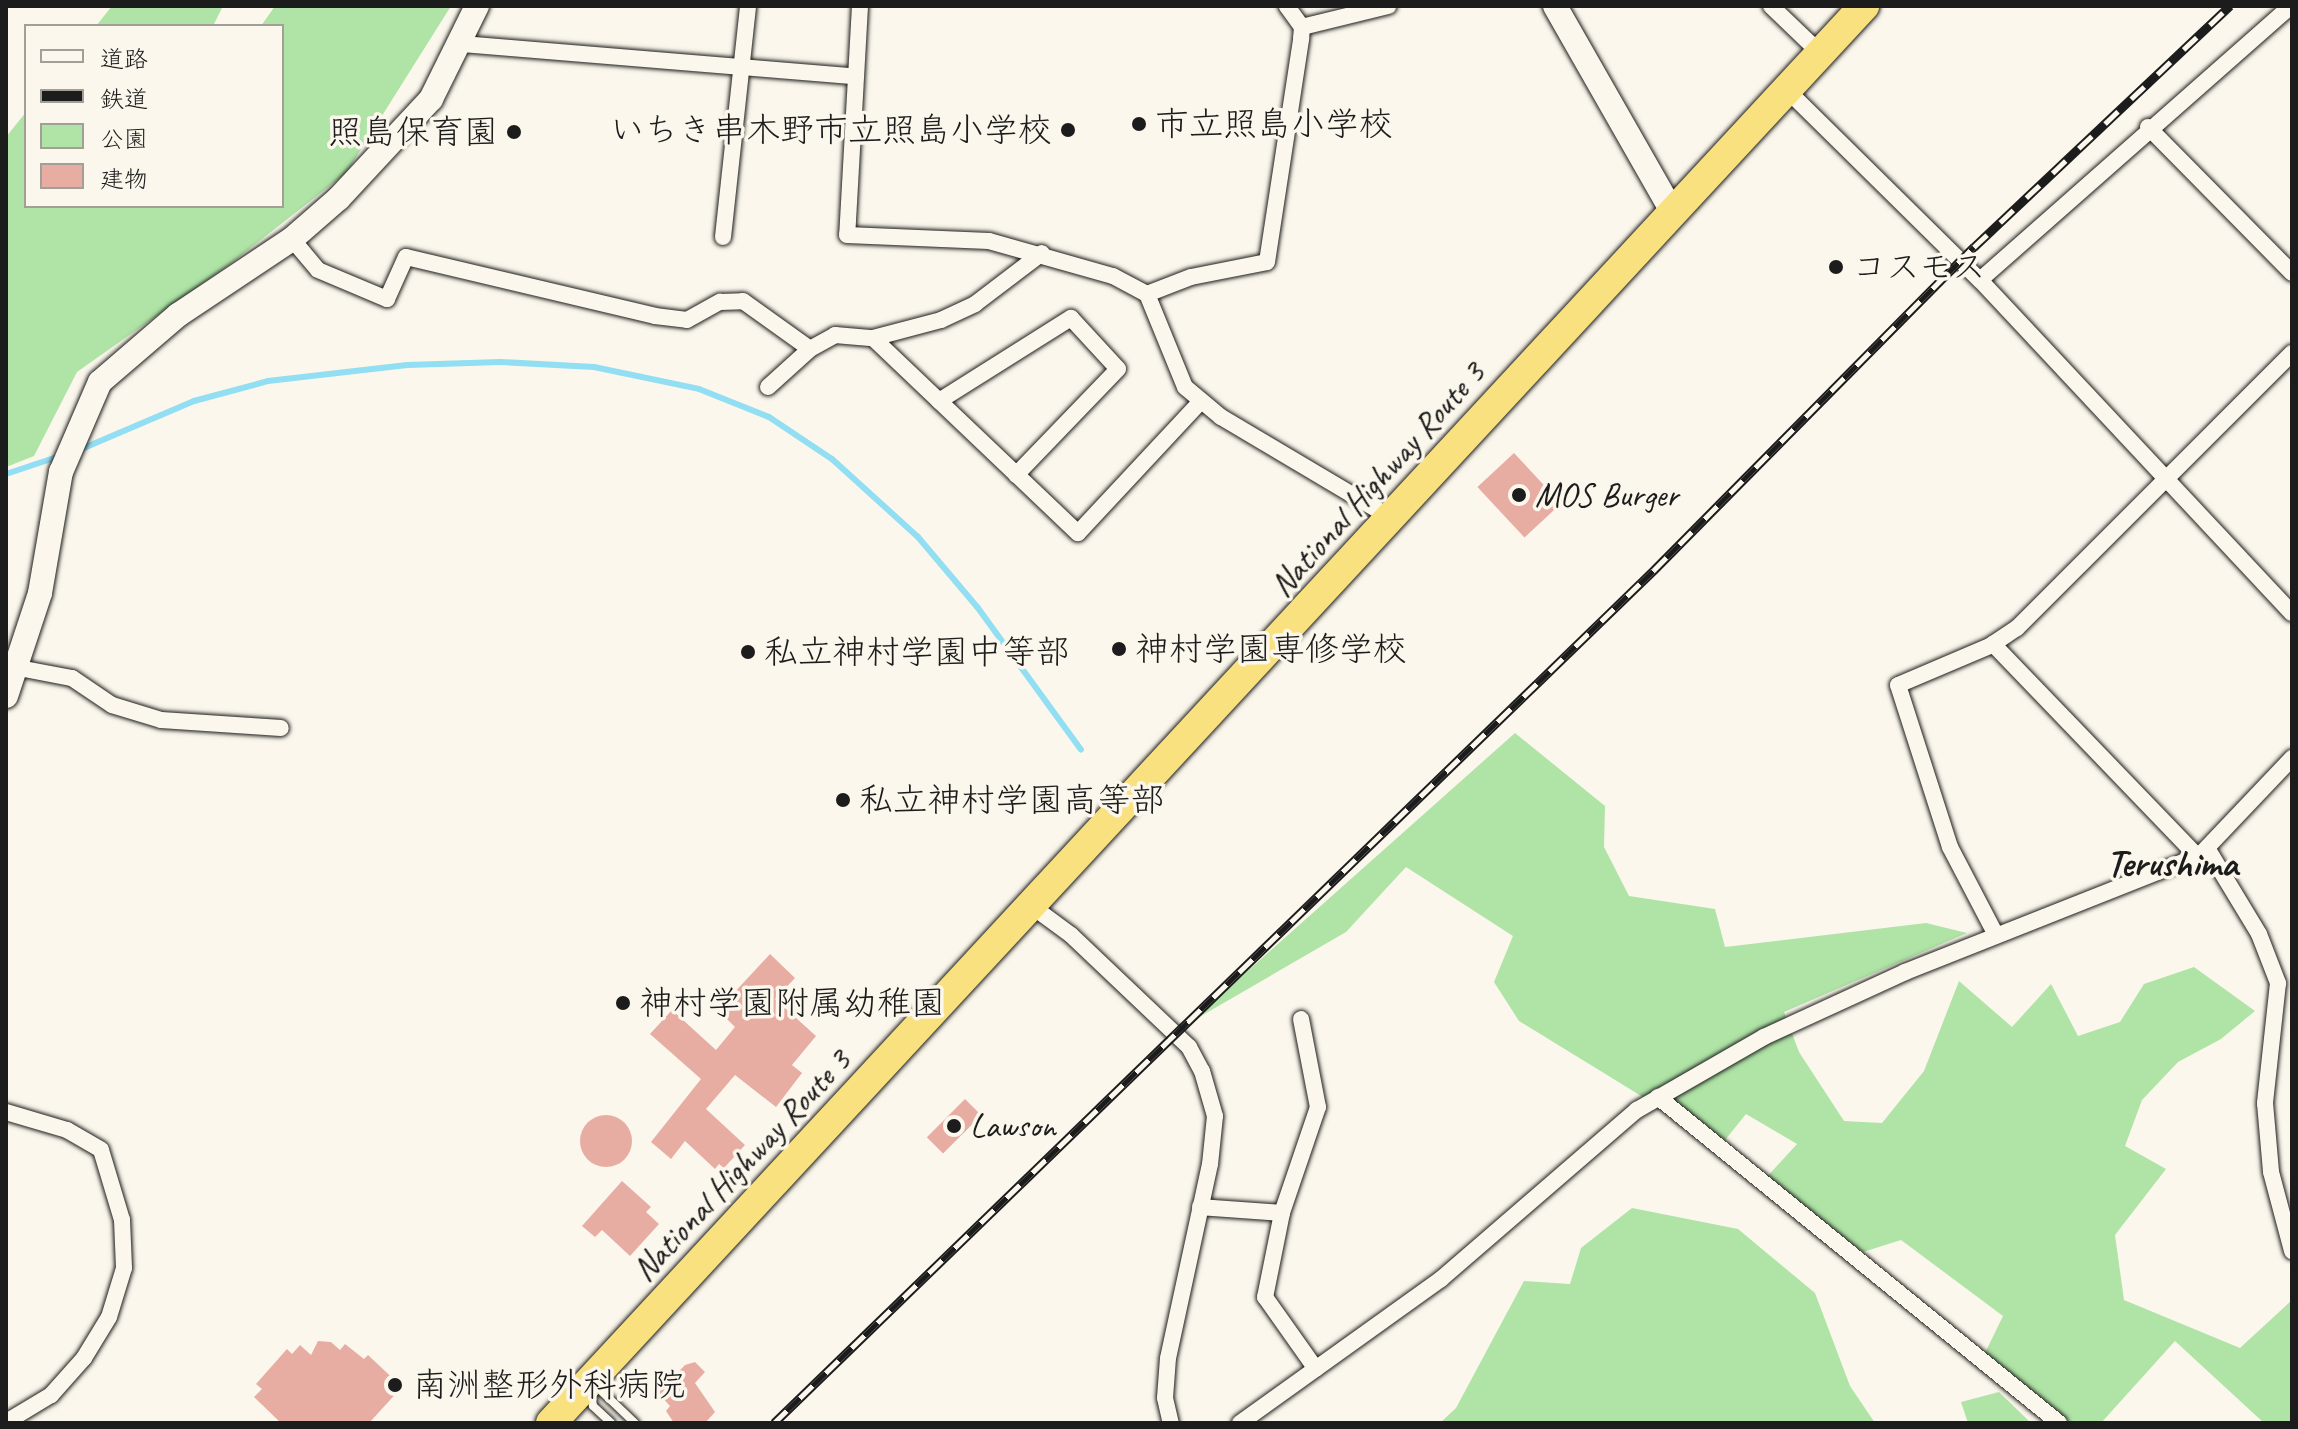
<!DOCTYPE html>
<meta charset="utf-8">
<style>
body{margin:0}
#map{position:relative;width:2298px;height:1429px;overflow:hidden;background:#fbf7ec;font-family:Caveat,"Klee One",sans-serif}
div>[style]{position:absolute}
.green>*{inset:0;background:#afe4a6}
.stream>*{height:6px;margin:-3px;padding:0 3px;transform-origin:3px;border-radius:3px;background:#92def2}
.building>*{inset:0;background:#e7ada3;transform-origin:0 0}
.round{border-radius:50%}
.roads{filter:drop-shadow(0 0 2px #1c1c1c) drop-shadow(0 0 2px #1c1c1c)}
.lane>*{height:8px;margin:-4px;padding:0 4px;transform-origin:4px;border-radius:4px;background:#fbf7ec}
.street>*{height:16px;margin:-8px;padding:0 8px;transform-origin:8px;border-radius:8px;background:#fbf7ec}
.secondary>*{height:24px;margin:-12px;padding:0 12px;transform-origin:12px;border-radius:12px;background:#fbf7ec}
.highway>*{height:30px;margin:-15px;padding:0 15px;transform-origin:15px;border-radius:15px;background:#fae180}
.rail>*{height:9px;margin-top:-4.5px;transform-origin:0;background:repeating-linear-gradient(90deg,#fbf7ec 0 18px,#1c1c1c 0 36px);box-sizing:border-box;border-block:2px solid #1c1c1c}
.dots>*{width:22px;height:22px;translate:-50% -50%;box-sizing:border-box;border:4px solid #fbf7ec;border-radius:50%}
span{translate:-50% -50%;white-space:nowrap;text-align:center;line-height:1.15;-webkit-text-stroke:7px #fbf7ec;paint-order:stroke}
.poi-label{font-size:34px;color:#1c1c1c}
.left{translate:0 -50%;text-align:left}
.right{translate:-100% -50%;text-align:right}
.street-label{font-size:34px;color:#1c1c1c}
.quarter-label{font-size:38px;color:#1c1c1c;font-weight:700}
.frame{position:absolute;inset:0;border:8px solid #1c1c1c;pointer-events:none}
.legend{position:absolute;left:24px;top:24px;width:260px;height:184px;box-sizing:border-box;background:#fbf7ec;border:2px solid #a29f99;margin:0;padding:10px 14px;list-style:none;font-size:24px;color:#1c1c1c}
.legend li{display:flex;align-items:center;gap:16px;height:40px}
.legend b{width:40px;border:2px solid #a29f99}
</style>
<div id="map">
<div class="green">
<div style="clip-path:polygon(112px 6px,223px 6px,213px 26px,96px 26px)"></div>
<div style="clip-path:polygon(275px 6px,451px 6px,346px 173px,230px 264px,77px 372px,34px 456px,6px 467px,6px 137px,26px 112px,26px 206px,282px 206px,282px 26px,261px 26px)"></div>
<div style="clip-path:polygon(1515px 733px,1605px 806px,1604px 847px,1629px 896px,1715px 909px,1725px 947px,1926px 923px,1967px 933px,1784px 1012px,1799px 1052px,1844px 1121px,1882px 1123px,1924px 1071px,1959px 981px,2012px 1027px,2051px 984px,2078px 1036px,2120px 1022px,2144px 984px,2194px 967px,2255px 1011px,2221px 1039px,2178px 1062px,2142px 1100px,2125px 1146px,2166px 1169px,2115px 1235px,2124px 1300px,2240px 1348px,2292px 1300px,2292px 1423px,2264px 1423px,2175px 1341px,2101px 1423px,2068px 1423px,1984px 1355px,2003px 1316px,1901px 1240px,1863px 1252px,1765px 1179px,1797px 1144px,1746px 1114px,1721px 1145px,1519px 1021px,1494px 982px,1513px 936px,1406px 867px,1346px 932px,1189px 1023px)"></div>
<div style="clip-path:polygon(1632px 1208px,1738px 1229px,1815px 1293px,1850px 1386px,1875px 1423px,1440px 1423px,1456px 1408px,1524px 1281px,1570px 1284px,1581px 1248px)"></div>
<div style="clip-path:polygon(1999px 1392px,2031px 1423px,1968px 1423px,1961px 1402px)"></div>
</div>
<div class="stream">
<div style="left:79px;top:450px;width:125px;rotate:-23.1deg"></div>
<div style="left:194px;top:401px;width:77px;rotate:-15.1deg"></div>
<div style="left:268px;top:381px;width:140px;rotate:-6.6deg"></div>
<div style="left:407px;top:365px;width:94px;rotate:-1.8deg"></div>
<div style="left:501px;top:362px;width:93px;rotate:3.1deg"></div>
<div style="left:594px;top:367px;width:107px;rotate:11.8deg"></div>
<div style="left:699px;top:389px;width:75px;rotate:21.8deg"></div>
<div style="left:769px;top:417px;width:76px;rotate:33.7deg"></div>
<div style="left:832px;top:459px;width:116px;rotate:42.2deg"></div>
<div style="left:918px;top:537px;width:93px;rotate:49.8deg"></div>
<div style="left:978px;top:608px;width:175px;rotate:54deg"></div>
<div style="left:6px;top:474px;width:57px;rotate:-18.4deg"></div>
</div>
<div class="building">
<div style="left:1514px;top:453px;width:69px;height:50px;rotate:47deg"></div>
<div style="clip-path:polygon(770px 954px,795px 978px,775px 999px,816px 1036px,792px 1065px,802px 1073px,776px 1107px,735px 1075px,706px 1109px,745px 1145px,724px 1168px,719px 1164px,715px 1169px,685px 1141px,671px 1159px,651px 1142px,701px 1079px,650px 1034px,672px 1010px,716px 1050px,735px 1027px,712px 1004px,726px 989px,732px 995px)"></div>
<div style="left:965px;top:1099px;width:23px;height:54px;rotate:45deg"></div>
<div class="round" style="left:580px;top:1115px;width:52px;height:52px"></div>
<div style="clip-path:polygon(622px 1181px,651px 1207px,646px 1212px,659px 1224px,630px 1256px,602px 1230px,595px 1237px,582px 1226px)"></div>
<div style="clip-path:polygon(318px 1341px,331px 1342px,340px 1350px,345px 1344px,364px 1359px,368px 1355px,402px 1387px,369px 1423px,281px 1423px,254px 1397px,262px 1389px,256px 1384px,287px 1349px,292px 1354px,300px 1345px,311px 1355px)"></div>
<div style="clip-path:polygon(695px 1362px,705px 1372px,695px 1383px,715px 1412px,705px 1423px,674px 1423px,666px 1411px,670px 1406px,658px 1393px,685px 1365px)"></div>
</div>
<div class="roads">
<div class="lane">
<div style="left:594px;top:1384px;width:57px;rotate:43.6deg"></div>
<div style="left:591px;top:1390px;width:16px;rotate:83deg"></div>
<div style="left:593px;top:1406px;width:25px;rotate:43deg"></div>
</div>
<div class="street">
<div style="left:860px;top:6px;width:229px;rotate:93.2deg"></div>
<div style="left:847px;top:235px;width:142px;rotate:2.4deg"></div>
<div style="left:989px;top:241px;width:129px;rotate:15.8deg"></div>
<div style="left:1113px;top:276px;width:38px;rotate:28deg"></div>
<div style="left:1147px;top:294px;width:100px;rotate:67.8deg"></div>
<div style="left:1185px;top:387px;width:47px;rotate:39.8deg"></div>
<div style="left:1221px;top:417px;width:200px;rotate:30.7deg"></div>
<div style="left:1771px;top:6px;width:68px;rotate:43.8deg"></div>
<div style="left:1302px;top:27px;width:89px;rotate:-13.7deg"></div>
<div style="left:461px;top:44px;width:393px;rotate:4.7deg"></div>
<div style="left:1787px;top:90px;width:271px;rotate:44.6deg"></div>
<div style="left:1980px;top:280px;width:456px;rotate:46.9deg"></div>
<div style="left:2148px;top:127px;width:205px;rotate:45.4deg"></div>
<div style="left:723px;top:237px;width:232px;rotate:-83.8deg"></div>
<div style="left:292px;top:239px;width:40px;rotate:50deg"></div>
<div style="left:318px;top:270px;width:75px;rotate:22.8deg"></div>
<div style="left:387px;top:299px;width:46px;rotate:-65.7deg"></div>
<div style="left:406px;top:257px;width:256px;rotate:13.3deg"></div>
<div style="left:655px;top:316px;width:32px;rotate:7deg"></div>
<div style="left:687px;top:320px;width:38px;rotate:-29deg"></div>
<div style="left:720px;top:302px;width:23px;rotate:-2deg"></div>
<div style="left:743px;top:301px;width:82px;rotate:35.6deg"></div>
<div style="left:1980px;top:280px;width:414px;rotate:-41.4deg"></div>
<div style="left:1147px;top:294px;width:47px;rotate:-21.1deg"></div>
<div style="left:1191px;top:277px;width:77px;rotate:-11.2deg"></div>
<div style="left:1267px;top:262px;width:226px;rotate:-81.3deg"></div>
<div style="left:1301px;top:39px;width:12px;rotate:-85deg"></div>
<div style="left:1302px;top:27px;width:26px;rotate:-126deg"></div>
<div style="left:873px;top:338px;width:283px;rotate:43.6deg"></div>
<div style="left:1078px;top:533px;width:180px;rotate:-47deg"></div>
<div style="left:768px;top:387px;width:57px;rotate:-42.1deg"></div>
<div style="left:810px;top:349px;width:29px;rotate:-29deg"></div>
<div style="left:835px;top:335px;width:38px;rotate:5deg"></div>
<div style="left:873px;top:338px;width:70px;rotate:-14.8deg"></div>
<div style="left:941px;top:320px;width:38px;rotate:-25deg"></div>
<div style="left:975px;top:304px;width:84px;rotate:-37.3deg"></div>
<div style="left:939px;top:401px;width:156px;rotate:-32.2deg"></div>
<div style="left:1071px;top:318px;width:69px;rotate:47.3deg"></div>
<div style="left:1118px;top:369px;width:147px;rotate:133.9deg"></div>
<div style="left:1993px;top:644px;width:294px;rotate:46.1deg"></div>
<div style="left:19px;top:668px;width:54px;rotate:10.7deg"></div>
<div style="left:72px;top:678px;width:48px;rotate:34deg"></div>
<div style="left:112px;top:705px;width:51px;rotate:17deg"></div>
<div style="left:161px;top:720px;width:120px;rotate:3.8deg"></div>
<div style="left:2207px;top:848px;width:100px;rotate:58.8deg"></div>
<div style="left:2259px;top:934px;width:53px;rotate:68.8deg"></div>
<div style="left:2278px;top:983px;width:121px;rotate:96.2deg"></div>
<div style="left:2265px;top:1103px;width:69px;rotate:85deg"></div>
<div style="left:2271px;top:1172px;width:82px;rotate:75.1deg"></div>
<div style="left:1033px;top:907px;width:47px;rotate:36.4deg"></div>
<div style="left:1071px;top:935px;width:163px;rotate:43.5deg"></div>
<div style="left:1189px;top:1047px;width:27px;rotate:62deg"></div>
<div style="left:1202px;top:1071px;width:47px;rotate:73.9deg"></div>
<div style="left:1215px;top:1116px;width:48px;rotate:95.9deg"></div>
<div style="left:1210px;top:1164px;width:198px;rotate:102.2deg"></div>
<div style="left:1168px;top:1358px;width:40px;rotate:94.3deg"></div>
<div style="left:1165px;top:1398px;width:26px;rotate:77deg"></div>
<div style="left:1996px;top:935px;width:99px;rotate:-117.6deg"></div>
<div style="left:1950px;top:847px;width:170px;rotate:-107.8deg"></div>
<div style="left:1898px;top:685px;width:100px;rotate:-23deg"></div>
<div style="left:1990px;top:646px;width:32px;rotate:-34deg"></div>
<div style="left:2017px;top:628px;width:389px;rotate:-45deg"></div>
<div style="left:1301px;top:1019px;width:90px;rotate:79.1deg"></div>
<div style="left:1318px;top:1107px;width:112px;rotate:108.8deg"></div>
<div style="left:1282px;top:1213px;width:86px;rotate:101.4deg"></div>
<div style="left:1265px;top:1297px;width:88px;rotate:54.7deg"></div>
<div style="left:1658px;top:1097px;width:517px;rotate:39.11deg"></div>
<div style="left:6px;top:1112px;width:64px;rotate:16.4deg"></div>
<div style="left:67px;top:1130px;width:39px;rotate:30deg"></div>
<div style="left:101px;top:1150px;width:73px;rotate:73.3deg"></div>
<div style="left:122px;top:1220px;width:48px;rotate:87.6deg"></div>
<div style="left:124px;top:1268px;width:51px;rotate:107deg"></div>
<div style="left:109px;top:1317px;width:48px;rotate:121.4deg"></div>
<div style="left:84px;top:1358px;width:50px;rotate:131.7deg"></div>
<div style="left:51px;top:1395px;width:52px;rotate:149deg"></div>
<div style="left:1200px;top:1207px;width:82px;rotate:4.2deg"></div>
<div style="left:1240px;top:1423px;width:247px;rotate:-35.6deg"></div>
<div style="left:1441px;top:1279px;width:259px;rotate:-40.8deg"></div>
<div style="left:1637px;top:1110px;width:146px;rotate:-29.9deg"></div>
<div style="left:1764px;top:1037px;width:155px;rotate:-24.7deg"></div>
<div style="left:1905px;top:972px;width:317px;rotate:-21.6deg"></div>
<div style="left:2200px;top:855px;width:134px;rotate:-46.5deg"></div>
</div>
<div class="secondary">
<div style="left:1555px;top:6px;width:236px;rotate:60.3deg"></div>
<div style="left:6px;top:696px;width:108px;rotate:-71.7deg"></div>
<div style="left:40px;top:593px;width:123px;rotate:-80.2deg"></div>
<div style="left:61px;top:472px;width:98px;rotate:-66.6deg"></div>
<div style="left:100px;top:382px;width:103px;rotate:-40.7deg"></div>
<div style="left:178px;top:315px;width:137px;rotate:-33.7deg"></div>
<div style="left:292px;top:239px;width:62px;rotate:-41.1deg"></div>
<div style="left:339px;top:198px;width:135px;rotate:-47.1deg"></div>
<div style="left:431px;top:99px;width:104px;rotate:-63.7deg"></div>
</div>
<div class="highway">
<div style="left:551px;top:1423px;width:1932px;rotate:-47.18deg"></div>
</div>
</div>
<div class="rail">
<div style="left:774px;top:1423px;width:1226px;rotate:-44.11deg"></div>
<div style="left:1654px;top:570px;width:455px;rotate:-45.3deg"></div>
<div style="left:1974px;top:247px;width:352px;rotate:-43.3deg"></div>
</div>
<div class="dots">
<div style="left:1139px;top:124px;background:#1c1c1c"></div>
<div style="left:1068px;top:130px;background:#1c1c1c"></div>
<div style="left:514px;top:132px;background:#1c1c1c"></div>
<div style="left:1836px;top:267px;background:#1c1c1c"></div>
<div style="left:1519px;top:495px;background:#1c1c1c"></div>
<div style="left:1119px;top:649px;background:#1c1c1c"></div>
<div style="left:748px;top:652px;background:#1c1c1c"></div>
<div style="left:843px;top:800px;background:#1c1c1c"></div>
<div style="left:623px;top:1003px;background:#1c1c1c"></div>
<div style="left:954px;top:1126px;background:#1c1c1c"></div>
<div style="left:395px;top:1385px;background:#1c1c1c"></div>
</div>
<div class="poi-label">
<span class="left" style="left:1155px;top:124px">市立照島小学校</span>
<span class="right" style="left:1052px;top:130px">いちき串木野市立照島小学校</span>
<span class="right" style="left:498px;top:132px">照島保育園</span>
<span class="left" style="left:1852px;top:267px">コスモス</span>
<span class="left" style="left:1535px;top:495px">MOS Burger</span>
<span class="left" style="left:1135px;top:649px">神村学園専修学校</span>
<span class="left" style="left:764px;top:652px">私立神村学園中等部</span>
<span class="left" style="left:859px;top:800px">私立神村学園高等部</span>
<span class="left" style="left:639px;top:1003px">神村学園附属幼稚園</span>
<span class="left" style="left:970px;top:1126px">Lawson</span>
<span class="left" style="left:413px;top:1385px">南洲整形外科病院</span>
</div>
<div class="street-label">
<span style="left:1377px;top:479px;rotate:-48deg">National Highway Route 3</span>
<span style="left:741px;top:1165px;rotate:-47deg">National Highway Route 3</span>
</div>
<div class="quarter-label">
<span style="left:2172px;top:864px">Terushima</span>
</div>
<div class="frame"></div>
<ul class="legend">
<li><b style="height:10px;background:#fbf7ec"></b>道路</li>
<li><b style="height:10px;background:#1c1c1c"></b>鉄道</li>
<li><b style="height:22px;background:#afe4a6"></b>公園</li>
<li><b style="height:22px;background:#e7ada3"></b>建物</li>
</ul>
</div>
